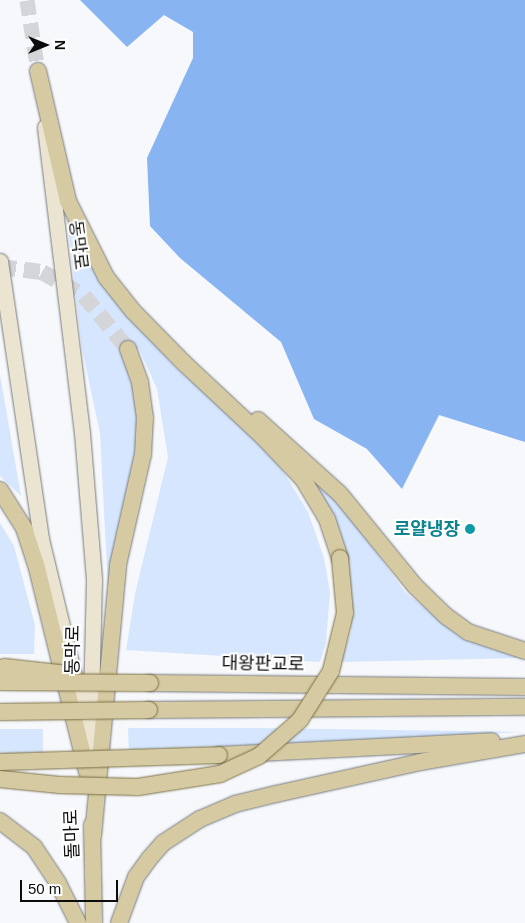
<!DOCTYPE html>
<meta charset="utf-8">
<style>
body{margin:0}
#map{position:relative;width:525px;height:923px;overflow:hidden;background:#f6f8fc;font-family:Arial,"Noto Sans KR",sans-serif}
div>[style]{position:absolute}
.green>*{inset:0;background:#d5e6fe;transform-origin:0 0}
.forest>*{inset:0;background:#88b4f2}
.secondary-tunnel>*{height:15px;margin-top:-7.5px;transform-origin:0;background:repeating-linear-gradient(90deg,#d3d5d8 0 15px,transparent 0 23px)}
.primary-tunnel>*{height:16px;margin-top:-8px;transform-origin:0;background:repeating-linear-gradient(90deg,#d3d5d8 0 16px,transparent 0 24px)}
.roads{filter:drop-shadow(0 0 1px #787a7c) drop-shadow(0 0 1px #787a7c)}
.secondary>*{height:15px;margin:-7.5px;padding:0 7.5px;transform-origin:7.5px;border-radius:7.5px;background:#eae4d0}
.primary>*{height:16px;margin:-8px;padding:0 8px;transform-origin:8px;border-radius:8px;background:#d5caa1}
.bridges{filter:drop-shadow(0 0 1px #7c7044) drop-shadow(0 0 1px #7c7044)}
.primary-bridge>*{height:16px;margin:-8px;padding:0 8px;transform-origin:8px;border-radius:8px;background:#d5caa1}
.dots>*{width:14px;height:14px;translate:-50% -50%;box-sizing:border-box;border:2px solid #fff;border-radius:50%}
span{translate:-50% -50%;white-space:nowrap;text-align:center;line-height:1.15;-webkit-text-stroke:4px #fff;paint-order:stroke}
.street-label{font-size:18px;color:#0c0c0d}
.culture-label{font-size:18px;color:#0d838f;font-weight:700}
.right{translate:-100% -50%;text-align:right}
.north{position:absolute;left:20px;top:20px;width:50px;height:50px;-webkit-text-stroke:4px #fff;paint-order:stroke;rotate:90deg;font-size:14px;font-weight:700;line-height:20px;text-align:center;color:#0c0c0d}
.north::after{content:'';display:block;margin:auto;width:18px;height:22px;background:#0c0c0d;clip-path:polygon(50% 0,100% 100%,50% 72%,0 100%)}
.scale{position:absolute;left:20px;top:880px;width:98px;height:22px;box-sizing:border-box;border:2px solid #0c0c0d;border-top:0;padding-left:6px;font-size:15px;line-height:18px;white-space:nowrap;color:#0c0c0d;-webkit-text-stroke:4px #fff;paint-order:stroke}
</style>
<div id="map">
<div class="green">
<div style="clip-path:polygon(67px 219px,117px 303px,177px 369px,245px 427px,283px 471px,308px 512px,324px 558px,330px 592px,326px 643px,320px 662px,126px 650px,135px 594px,168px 457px,157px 389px,139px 349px,125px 353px,140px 420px,133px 475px,108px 589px,100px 433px,82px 349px)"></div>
<div style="clip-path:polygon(0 375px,21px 496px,0 476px)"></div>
<div style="clip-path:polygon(308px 473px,341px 504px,405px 592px,458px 635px,525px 658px,341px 662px,351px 631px,349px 582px)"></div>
<div style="clip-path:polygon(0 523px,14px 546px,35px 625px,34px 654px,0 654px)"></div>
<div style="clip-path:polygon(128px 728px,260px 728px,525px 732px,129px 751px)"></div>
<div style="left:0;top:729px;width:43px;height:25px"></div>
</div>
<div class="forest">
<div style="clip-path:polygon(80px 0,525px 0,525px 442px,439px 415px,402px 489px,367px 449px,314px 419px,281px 342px,180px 258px,150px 226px,147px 158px,193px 58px,193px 32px,164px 15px,127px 47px)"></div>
</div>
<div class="secondary-tunnel">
<div style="left:27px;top:0;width:72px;rotate:81.2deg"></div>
</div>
<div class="primary-tunnel">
<div style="left:0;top:267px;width:42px;rotate:6.8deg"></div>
<div style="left:42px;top:272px;width:48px;rotate:29.7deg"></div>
<div style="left:84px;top:296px;width:69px;rotate:50.3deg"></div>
</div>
<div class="roads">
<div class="secondary">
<div style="left:45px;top:127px;width:308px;rotate:83.1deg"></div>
<div style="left:82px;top:433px;width:147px;rotate:85.3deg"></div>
<div style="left:94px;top:580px;width:163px;rotate:91.4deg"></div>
<div style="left:0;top:261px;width:281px;rotate:81.6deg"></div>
<div style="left:41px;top:539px;width:187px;rotate:76.4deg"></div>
</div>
<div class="primary">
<div style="left:38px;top:71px;width:133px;rotate:77deg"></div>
<div style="left:68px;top:201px;width:85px;rotate:63.4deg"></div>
<div style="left:106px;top:277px;width:43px;rotate:51.5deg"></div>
<div style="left:133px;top:311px;width:73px;rotate:45.6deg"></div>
<div style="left:184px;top:363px;width:107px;rotate:43.1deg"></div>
<div style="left:262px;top:436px;width:59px;rotate:46.4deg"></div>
<div style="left:303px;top:479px;width:47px;rotate:59deg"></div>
<div style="left:327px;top:519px;width:41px;rotate:71.6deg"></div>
<div style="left:258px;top:420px;width:110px;rotate:42.1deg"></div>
<div style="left:340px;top:494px;width:119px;rotate:50.8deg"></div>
<div style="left:415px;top:586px;width:43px;rotate:44.1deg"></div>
<div style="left:446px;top:616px;width:27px;rotate:36deg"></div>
<div style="left:468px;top:632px;width:60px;rotate:18.4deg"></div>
<div style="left:0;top:490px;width:45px;rotate:57.7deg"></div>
<div style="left:24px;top:528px;width:38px;rotate:72deg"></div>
<div style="left:36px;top:564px;width:214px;rotate:76.2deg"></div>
<div style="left:150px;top:683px;width:375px;rotate:0.6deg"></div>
<div style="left:149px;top:710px;width:376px;rotate:-0.5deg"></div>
<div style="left:219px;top:755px;width:273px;rotate:-2.9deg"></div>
<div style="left:0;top:821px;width:43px;rotate:37.4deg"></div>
<div style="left:34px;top:847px;width:43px;rotate:56.3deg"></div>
<div style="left:58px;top:883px;width:45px;rotate:63.4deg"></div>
<div style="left:92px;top:825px;width:98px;rotate:88.8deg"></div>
<div style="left:93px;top:836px;width:272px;rotate:-84.7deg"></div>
<div style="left:118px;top:565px;width:114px;rotate:-77.3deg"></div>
<div style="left:143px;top:454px;width:36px;rotate:-87deg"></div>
<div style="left:145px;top:418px;width:36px;rotate:-98deg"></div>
<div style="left:140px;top:382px;width:35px;rotate:-110deg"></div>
<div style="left:119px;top:923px;width:49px;rotate:-69.7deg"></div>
<div style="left:136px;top:877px;width:22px;rotate:-54deg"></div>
<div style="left:149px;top:859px;width:21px;rotate:-49deg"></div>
<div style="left:163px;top:843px;width:44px;rotate:-33deg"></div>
<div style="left:200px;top:819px;width:38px;rotate:-23deg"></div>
<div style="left:235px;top:804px;width:42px;rotate:-13.7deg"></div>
<div style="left:276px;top:794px;width:148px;rotate:-12.5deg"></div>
<div style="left:420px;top:762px;width:107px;rotate:-9.7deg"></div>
</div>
</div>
<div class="bridges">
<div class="primary-bridge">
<div style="left:4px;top:667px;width:64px;rotate:6.2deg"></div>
<div style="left:0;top:682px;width:150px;rotate:0.4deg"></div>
<div style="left:1px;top:712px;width:148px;rotate:-0.8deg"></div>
<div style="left:0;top:762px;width:219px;rotate:-1.8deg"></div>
<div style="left:0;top:779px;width:60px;rotate:5.7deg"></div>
<div style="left:60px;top:785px;width:78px;rotate:1.5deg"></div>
<div style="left:138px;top:787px;width:83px;rotate:-9deg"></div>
<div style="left:220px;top:774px;width:43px;rotate:-24.8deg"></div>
<div style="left:259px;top:756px;width:55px;rotate:-41.3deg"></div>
<div style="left:300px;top:720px;width:58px;rotate:-57.7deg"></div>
<div style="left:331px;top:671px;width:60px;rotate:-76.4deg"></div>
<div style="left:345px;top:613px;width:55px;rotate:-95.2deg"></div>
</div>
</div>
<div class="dots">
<div style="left:470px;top:529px;background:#0f9aa8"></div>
</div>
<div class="street-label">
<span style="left:78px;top:245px;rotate:83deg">동막로</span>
<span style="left:73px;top:650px;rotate:-89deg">동막로</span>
<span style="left:263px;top:664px;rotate:1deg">대왕판교로</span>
<span style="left:72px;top:834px;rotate:-92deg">돌마로</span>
</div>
<div class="culture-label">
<span class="right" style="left:460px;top:529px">로얄냉장</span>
</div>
<div class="north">N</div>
<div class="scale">50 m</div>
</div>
